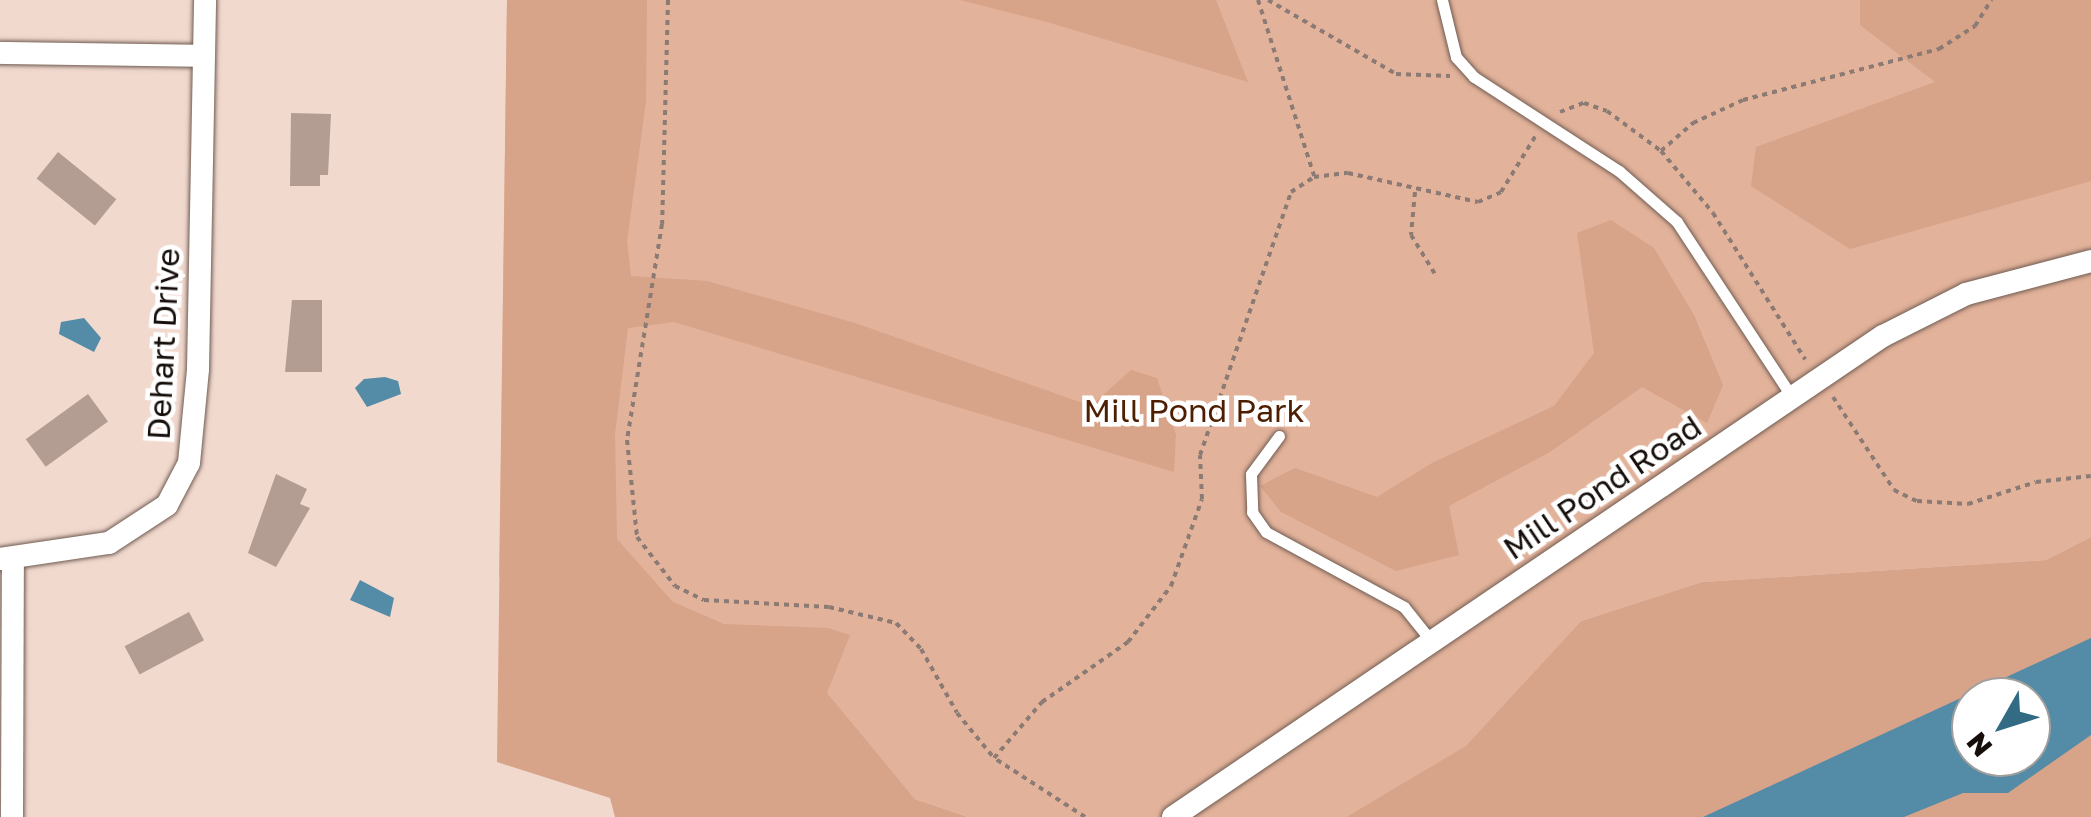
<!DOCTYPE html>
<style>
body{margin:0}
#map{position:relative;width:2091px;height:817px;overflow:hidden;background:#f1d9ce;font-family:"Golos Text",sans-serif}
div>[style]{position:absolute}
.green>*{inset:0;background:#e2b29a}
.forest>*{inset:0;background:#d7a389}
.water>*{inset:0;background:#548ba6}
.building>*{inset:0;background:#b39d92;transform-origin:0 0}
.path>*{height:4px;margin-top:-2px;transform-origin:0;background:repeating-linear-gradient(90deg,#8b7b74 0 5px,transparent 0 10px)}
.roads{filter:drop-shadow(0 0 2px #705c52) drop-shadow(0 0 2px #705c52)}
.lane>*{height:11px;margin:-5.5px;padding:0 5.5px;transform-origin:5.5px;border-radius:5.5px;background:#fff}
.street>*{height:22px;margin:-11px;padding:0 11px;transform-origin:11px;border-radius:11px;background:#fff}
span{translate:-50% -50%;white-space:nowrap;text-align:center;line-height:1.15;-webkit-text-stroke:9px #fff;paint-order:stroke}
.street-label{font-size:32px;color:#150e0a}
.park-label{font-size:32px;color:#4d1e00}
.north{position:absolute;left:1951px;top:677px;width:100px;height:100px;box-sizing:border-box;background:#fff;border:2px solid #a19f9d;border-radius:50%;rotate:231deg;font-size:28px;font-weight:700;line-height:40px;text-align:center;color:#150e0a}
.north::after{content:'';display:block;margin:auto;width:35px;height:45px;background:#336b85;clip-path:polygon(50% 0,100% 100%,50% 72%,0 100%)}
</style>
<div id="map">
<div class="green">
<div style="clip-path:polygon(507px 0,2091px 0,2091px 537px,2046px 560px,1702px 582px,1581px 621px,1466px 747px,1346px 817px,968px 817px,915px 799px,826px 693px,499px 577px)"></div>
</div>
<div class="forest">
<div style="clip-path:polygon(507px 0,647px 0,646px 101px,627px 241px,631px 276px,707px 281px,855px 323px,1091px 406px,1131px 370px,1157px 378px,1176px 435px,1174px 472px,674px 322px,628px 328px,615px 434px,617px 539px,673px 602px,724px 624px,828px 628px,850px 635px,827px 693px,915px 799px,968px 817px,615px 817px,610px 798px,497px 762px)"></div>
<div style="clip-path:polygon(960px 0,1216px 0,1248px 82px,1047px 22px)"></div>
<div style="clip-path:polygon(1860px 0,2091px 0,2091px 181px,1850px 249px,1751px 186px,1756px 147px,1935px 82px,1860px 25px)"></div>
<div style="clip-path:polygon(1611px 220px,1654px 248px,1694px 315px,1723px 385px,1707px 423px,1642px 387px,1550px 452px,1449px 506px,1459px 555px,1396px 571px,1281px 512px,1260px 486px,1295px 468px,1377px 497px,1432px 463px,1554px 406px,1594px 353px,1577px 233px)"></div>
<div style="clip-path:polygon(evenodd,2091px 537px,2091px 817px,1346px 817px,1466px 746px,1581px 621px,1702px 582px,2046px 560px,2091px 537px,1971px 697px,2031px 697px,2031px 757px,1971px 757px,1971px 697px)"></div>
</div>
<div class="water">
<div style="clip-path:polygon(84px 318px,101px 338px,94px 352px,59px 334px,61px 322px)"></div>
<div style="clip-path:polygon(385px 377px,398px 381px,401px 394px,367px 407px,355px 388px,364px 379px)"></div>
<div style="clip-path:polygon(360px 580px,394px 598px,390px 617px,350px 600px)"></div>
<div style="clip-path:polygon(evenodd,2091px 638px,2091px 735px,2008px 793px,1963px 793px,1904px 817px,1703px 817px,2091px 638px,1971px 697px,2031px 697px,2031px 757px,1971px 757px,1971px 697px)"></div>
</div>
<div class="building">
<div style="clip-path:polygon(291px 113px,331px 114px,328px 175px,320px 175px,320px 186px,290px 186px)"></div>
<div style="left:58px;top:152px;width:75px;height:34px;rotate:39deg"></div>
<div style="clip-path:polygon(292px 300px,322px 300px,322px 372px,285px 372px)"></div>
<div style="left:88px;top:394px;width:34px;height:77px;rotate:54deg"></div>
<div style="clip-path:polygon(276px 474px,307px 489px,300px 504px,310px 508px,276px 567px,248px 553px)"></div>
<div style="left:189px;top:612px;width:32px;height:73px;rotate:62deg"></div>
</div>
<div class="path">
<div style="left:668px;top:0;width:224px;rotate:91.5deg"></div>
<div style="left:662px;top:224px;width:219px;rotate:99.2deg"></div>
<div style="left:627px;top:440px;width:98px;rotate:84.1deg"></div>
<div style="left:637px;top:537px;width:62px;rotate:52.2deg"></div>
<div style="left:675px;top:586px;width:32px;rotate:26deg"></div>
<div style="left:704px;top:600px;width:125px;rotate:3.2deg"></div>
<div style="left:829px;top:607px;width:69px;rotate:13.4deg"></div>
<div style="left:896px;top:623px;width:36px;rotate:46deg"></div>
<div style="left:921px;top:649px;width:73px;rotate:60.6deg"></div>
<div style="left:957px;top:713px;width:58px;rotate:50.6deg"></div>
<div style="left:1258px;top:0;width:185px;rotate:72.3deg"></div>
<div style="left:1268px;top:0;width:148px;rotate:30deg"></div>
<div style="left:1396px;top:74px;width:54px;rotate:2.1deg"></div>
<div style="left:1560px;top:112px;width:26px;rotate:-21deg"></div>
<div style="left:1584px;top:103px;width:24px;rotate:19deg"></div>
<div style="left:1607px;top:111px;width:67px;rotate:36.5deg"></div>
<div style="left:1661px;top:151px;width:81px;rotate:50deg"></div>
<div style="left:1713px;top:213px;width:173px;rotate:57.8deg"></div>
<div style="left:1661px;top:151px;width:43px;rotate:-41.2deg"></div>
<div style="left:1693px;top:123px;width:55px;rotate:-24.7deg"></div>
<div style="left:1743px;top:100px;width:203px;rotate:-14.6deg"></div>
<div style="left:1939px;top:49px;width:43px;rotate:-32.6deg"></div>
<div style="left:1975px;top:26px;width:31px;rotate:-58deg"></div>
<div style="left:1415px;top:192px;width:43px;rotate:95.3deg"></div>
<div style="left:1411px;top:235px;width:46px;rotate:58.4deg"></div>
<div style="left:1833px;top:397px;width:111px;rotate:56.7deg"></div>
<div style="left:1894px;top:490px;width:25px;rotate:26deg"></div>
<div style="left:1917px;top:501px;width:51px;rotate:3.4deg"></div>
<div style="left:1968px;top:504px;width:71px;rotate:-17.9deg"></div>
<div style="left:2036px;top:482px;width:55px;rotate:-6.2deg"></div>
<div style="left:1085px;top:817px;width:108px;rotate:-147deg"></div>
<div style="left:994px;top:758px;width:74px;rotate:-49.4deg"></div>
<div style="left:1042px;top:702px;width:105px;rotate:-34.9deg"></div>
<div style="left:1128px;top:642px;width:71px;rotate:-52.5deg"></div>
<div style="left:1171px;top:586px;width:92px;rotate:-70.4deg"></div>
<div style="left:1202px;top:499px;width:44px;rotate:-92.6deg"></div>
<div style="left:1200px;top:455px;width:278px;rotate:-70.9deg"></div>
<div style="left:1291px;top:192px;width:27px;rotate:-33deg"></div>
<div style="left:1314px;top:177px;width:34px;rotate:-7deg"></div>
<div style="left:1348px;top:173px;width:133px;rotate:12.6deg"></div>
<div style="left:1478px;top:202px;width:25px;rotate:-23deg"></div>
<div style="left:1501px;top:192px;width:67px;rotate:-58.4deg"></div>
</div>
<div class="roads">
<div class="lane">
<div style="left:1442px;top:0;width:59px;rotate:76.2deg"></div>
<div style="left:1456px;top:57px;width:27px;rotate:48deg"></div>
<div style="left:1474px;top:77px;width:173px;rotate:33deg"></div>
<div style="left:1619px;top:171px;width:77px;rotate:41.3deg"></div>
<div style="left:1677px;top:222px;width:209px;rotate:56.7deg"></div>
<div style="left:1279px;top:436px;width:47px;rotate:126.4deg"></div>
<div style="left:1251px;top:474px;width:38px;rotate:88deg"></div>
<div style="left:1252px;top:512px;width:24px;rotate:55deg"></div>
<div style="left:1266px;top:532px;width:157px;rotate:28.5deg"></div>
<div style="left:1404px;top:607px;width:45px;rotate:51.3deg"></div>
</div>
<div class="street">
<div style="left:0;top:53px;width:204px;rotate:0.8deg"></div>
<div style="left:0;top:559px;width:110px;rotate:-8.4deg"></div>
<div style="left:109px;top:543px;width:69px;rotate:-33.2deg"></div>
<div style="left:167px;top:505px;width:47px;rotate:-62.4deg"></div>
<div style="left:189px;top:463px;width:94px;rotate:-84.5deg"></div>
<div style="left:198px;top:369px;width:369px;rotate:-88.9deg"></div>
<div style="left:12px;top:817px;width:257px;rotate:-89.8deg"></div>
<div style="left:1173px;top:817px;width:858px;rotate:-34.12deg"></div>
<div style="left:1883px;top:336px;width:93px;rotate:-26.8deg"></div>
<div style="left:1966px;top:294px;width:129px;rotate:-14.8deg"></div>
</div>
</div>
<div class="street-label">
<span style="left:163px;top:344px;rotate:-87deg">Dehart Drive</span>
<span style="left:1602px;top:487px;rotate:-34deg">Mill Pond Road</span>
</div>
<div class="park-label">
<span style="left:1194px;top:410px">Mill Pond Park</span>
</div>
<div class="north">N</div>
</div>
